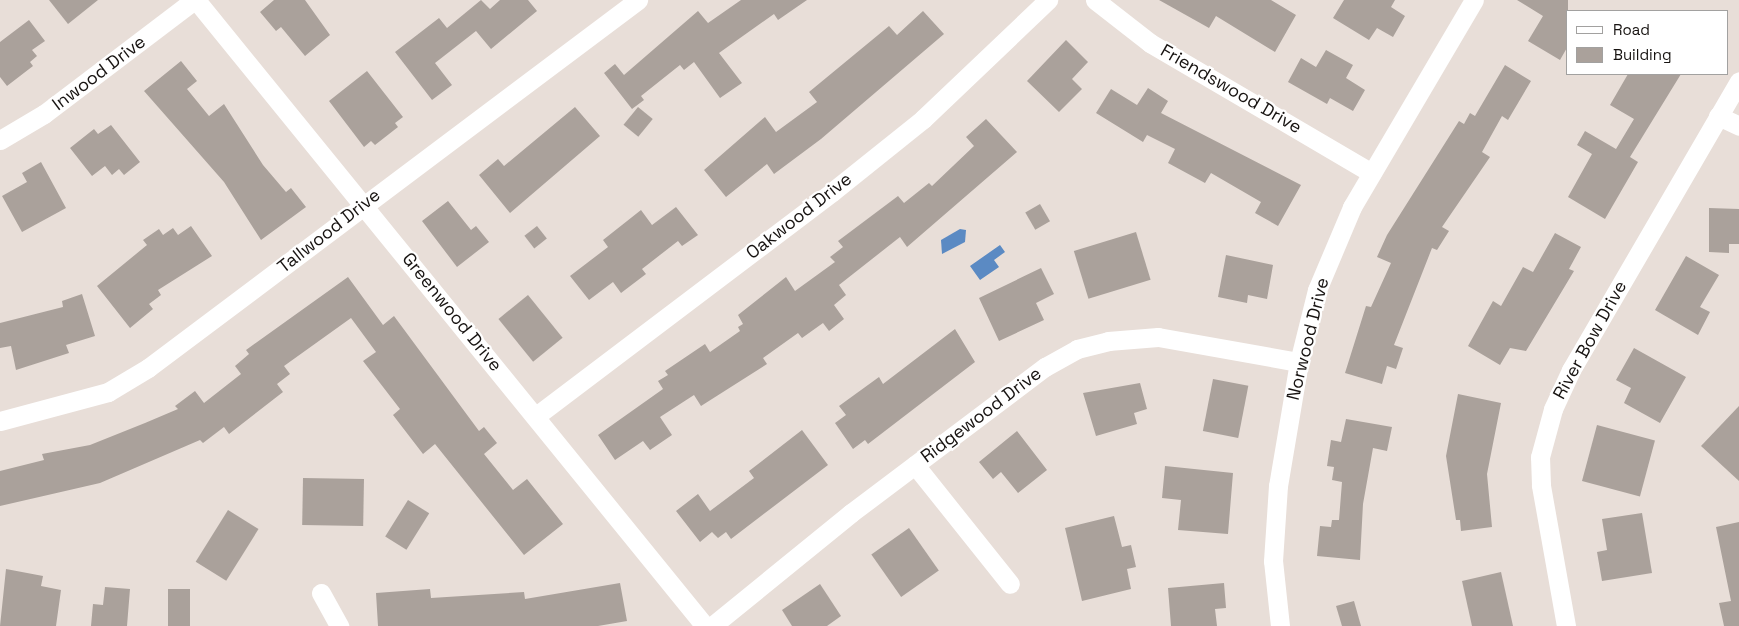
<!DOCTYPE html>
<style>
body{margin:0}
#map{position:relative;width:1739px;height:626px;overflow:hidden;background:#e8ded8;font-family:"Space Grotesk",sans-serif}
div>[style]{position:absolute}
.water>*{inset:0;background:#5b8ac3}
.building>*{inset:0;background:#aaa19b;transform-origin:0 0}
.street>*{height:19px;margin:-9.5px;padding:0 9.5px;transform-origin:9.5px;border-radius:9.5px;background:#fff}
span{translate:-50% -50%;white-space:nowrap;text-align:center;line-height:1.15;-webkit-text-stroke:4.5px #fff;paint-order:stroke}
.street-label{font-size:18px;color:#171311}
.legend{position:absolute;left:1566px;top:10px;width:162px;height:65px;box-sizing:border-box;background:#fff;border:1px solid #a2a1a0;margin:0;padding:6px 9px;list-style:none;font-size:15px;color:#171311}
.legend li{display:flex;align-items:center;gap:10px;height:25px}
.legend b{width:25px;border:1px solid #a2a1a0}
</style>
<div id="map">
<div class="water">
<div style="clip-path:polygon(960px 229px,966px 230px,965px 242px,942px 254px,941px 240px)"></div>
<div style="clip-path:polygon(1000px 245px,1005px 252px,994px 260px,999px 267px,980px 280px,970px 266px)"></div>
</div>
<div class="building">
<div style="clip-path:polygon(49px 0,98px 0,68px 24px)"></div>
<div style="clip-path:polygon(274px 0,305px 0,330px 35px,305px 56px,281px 27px,276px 31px,260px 12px)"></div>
<div style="clip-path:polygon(481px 0,490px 9px,500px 0,528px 0,537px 11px,491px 49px,476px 31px,435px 63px,452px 85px,432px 100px,395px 52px,439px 18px,447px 28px)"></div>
<div style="clip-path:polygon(741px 0,807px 0,778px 20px,774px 14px,719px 53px,742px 83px,720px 98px,694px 62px,684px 70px,680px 65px,641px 96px,644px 100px,632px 109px,604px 73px,615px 64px,624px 75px,698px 11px,708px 23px)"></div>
<div style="clip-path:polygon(1159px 0,1271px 0,1296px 15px,1275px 52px,1216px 16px,1209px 28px)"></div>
<div style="clip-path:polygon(1344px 0,1395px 0,1391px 7px,1405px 16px,1393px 37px,1377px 28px,1369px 40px,1333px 18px)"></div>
<div style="clip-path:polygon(1517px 0,1568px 0,1568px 46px,1560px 60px,1528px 41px,1543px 16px)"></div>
<div style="clip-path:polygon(923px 11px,944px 34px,821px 139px,774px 174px,767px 164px,726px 197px,704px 170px,765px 117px,776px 132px,817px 102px,809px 92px,889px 26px,897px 35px)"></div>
<div style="clip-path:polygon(29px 20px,45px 41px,32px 50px,37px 56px,30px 62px,33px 66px,7px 86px,0 77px,0 42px)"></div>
<div style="clip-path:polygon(1066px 40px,1088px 62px,1072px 79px,1082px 89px,1059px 112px,1027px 81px)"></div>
<div style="clip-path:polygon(1326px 50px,1353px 65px,1346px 78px,1365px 90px,1353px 111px,1330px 98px,1327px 104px,1288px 82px,1301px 58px,1316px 67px)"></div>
<div style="clip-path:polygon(181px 61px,197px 81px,187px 89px,209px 116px,224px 104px,263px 165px,286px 192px,291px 188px,306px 207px,261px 240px,224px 182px,144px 91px)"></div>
<div style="clip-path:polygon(1505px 65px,1531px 81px,1508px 120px,1502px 116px,1482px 152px,1490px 157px,1442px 227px,1449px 231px,1437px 250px,1432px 248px,1394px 345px,1403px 348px,1396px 369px,1387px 366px,1382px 384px,1345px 373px,1366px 306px,1371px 307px,1391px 263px,1377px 257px,1387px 235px,1459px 121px,1464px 124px,1470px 113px,1475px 116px)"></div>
<div style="clip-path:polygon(367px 71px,403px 117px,395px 123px,398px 127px,375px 145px,371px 141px,364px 147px,329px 101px)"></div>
<div style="clip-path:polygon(1628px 74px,1681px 74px,1630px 157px,1638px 162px,1605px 219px,1568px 197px,1592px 154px,1577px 145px,1585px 131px,1616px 149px,1634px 119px,1610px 105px)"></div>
<div style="clip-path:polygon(1148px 88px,1168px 101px,1161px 113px,1301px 185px,1278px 226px,1255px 213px,1261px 202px,1211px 173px,1205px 183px,1168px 163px,1175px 149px,1147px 135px,1143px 142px,1096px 113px,1111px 89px,1137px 105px)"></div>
<div style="clip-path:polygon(575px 107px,600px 136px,510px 213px,479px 175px,498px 159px,504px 166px)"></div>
<div style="left:638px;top:107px;width:19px;height:23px;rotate:39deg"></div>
<div style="clip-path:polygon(986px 119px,1017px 152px,907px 247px,900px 237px,839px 285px,846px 295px,834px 305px,844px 319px,829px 331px,823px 323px,802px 338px,798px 333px,763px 358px,767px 364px,701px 406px,694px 395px,660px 417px,672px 435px,650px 450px,643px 441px,615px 460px,598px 435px,663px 389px,658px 381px,668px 375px,665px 371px,705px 344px,710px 352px,740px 331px,738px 327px,743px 324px,738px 315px,786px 277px,795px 291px,835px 262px,830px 257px,843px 247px,838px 241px,898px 196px,904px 203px,929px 183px,932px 186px,974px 146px,966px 137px)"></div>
<div style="clip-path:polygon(111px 125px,140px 162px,124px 175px,119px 169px,112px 175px,105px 166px,92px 176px,70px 148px,94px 129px,98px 134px)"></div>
<div style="clip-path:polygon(41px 162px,66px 208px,22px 232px,2px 196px,27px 182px,22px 173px)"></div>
<div style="clip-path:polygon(448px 201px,471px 230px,476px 226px,489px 242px,457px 267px,422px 221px)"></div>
<div style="left:1040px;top:204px;width:20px;height:17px;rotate:60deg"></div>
<div style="clip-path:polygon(676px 207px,698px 235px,682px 246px,678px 241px,642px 269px,646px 274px,621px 293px,613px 282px,589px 300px,570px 276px,608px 247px,603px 240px,641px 210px,652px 225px)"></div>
<div style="clip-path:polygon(1709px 208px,1739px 209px,1739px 244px,1729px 244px,1729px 253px,1709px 252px)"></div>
<div style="clip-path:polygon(191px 226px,212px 256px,158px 290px,161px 295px,149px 304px,153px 309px,130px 328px,97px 286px,147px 245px,143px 240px,159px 229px,163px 235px,173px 228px,178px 235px)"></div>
<div style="left:537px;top:226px;width:16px;height:16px;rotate:52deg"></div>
<div style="left:1136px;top:232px;width:50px;height:65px;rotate:73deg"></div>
<div style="clip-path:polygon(1555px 233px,1581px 247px,1569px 269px,1574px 271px,1526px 351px,1510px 348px,1500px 365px,1468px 346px,1493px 301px,1501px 306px,1523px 267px,1533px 272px)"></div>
<div style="clip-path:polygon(1226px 255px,1273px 265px,1267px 299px,1248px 295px,1247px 303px,1218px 297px)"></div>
<div style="clip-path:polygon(1686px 256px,1719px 275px,1700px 307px,1710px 312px,1698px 335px,1655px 310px)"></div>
<div style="clip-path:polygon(1041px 268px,1054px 294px,1036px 303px,1044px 320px,999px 341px,979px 298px)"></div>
<div style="clip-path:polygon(348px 277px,383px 325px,394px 316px,479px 431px,484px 427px,497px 443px,484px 454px,513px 490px,527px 479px,563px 524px,524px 555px,435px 444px,423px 454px,393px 415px,400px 409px,363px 361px,376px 352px,351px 318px,284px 366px,290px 374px,277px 384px,283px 392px,229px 434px,224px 427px,203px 443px,200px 440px,100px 483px,0 506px,0 471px,44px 460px,42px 454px,90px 445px,145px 423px,178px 409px,175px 406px,195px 391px,204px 403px,241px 374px,235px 366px,249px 354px,246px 350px)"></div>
<div style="clip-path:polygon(82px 294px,95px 336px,66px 345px,69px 353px,16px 370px,11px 346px,0 348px,0 323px,63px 307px,62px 301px)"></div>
<div style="left:528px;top:295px;width:55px;height:38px;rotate:51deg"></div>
<div style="clip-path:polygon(955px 329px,975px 362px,868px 444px,865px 440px,853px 449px,835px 423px,846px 415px,839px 406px,879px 377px,883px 384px)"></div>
<div style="clip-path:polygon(1634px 348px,1686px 377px,1660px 423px,1624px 403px,1631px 388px,1616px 380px)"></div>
<div style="left:1213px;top:379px;width:36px;height:53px;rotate:11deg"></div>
<div style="clip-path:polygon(1140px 383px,1147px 409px,1134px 413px,1137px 424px,1096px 436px,1083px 393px)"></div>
<div style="clip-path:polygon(1458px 394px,1501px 403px,1487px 474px,1492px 527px,1461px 531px,1460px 520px,1456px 520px,1446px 456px)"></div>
<div style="clip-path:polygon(1739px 406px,1739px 481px,1701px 446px)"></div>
<div style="clip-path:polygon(1346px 419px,1392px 427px,1387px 451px,1373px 448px,1363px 504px,1360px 560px,1317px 556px,1320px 526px,1331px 527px,1332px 520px,1339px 520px,1342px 482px,1332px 480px,1334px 467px,1327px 466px,1331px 440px,1341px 442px)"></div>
<div style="left:1597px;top:425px;width:60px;height:58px;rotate:15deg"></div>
<div style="clip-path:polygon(802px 430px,828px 465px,731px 539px,726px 532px,718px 538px,712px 532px,700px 542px,676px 511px,698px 494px,710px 511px,754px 478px,749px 471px)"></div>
<div style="clip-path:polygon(1017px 431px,1047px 470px,1018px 493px,1001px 472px,993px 479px,979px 462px)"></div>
<div style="clip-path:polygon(1165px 466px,1233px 473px,1228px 534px,1178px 530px,1181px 500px,1162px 498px)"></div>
<div style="left:303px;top:478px;width:61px;height:47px;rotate:1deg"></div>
<div style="left:408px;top:500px;width:25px;height:43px;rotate:32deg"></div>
<div style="left:228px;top:510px;width:36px;height:61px;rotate:32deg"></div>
<div style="clip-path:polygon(1642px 513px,1652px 573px,1602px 581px,1597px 552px,1607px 550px,1602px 519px)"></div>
<div style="clip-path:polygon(1114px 516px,1122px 547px,1131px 545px,1136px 567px,1127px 569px,1131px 589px,1082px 601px,1065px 528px)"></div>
<div style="clip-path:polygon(1739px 522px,1739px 626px,1724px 626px,1719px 603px,1731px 601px,1716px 527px)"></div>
<div style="left:909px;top:528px;width:52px;height:46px;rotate:55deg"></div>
<div style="clip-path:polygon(6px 569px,43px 576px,41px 586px,61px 590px,56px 626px,0 626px)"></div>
<div style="clip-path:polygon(1501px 572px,1513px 626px,1472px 626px,1462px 581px)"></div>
<div style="clip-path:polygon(620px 583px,627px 621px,598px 626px,378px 626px,376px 593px,430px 589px,431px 598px,524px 592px,525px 599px)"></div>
<div style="clip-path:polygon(1224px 583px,1226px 608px,1215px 609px,1217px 626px,1171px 626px,1168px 588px)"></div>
<div style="clip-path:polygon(820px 584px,841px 616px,827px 626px,792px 626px,782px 610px)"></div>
<div style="clip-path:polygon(105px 587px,130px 589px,127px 626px,91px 626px,93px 604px,103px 605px)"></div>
<div style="left:168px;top:589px;width:22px;height:37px"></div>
<div style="clip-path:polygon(1354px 601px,1361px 626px,1342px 626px,1336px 606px)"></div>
</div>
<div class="street">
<div style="left:196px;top:0;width:807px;rotate:50.89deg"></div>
<div style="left:1095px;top:0;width:70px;rotate:38deg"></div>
<div style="left:1150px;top:43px;width:257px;rotate:30.4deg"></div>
<div style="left:1718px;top:116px;width:23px;rotate:25deg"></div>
<div style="left:0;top:140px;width:51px;rotate:-30.6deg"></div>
<div style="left:44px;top:114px;width:188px;rotate:-37.2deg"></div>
<div style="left:536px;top:416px;width:371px;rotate:-37.1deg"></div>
<div style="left:832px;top:192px;width:117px;rotate:-38.7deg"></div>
<div style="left:923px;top:119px;width:173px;rotate:-43.6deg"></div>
<div style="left:0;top:421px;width:112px;rotate:-15deg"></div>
<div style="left:108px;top:392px;width:47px;rotate:-31deg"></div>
<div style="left:148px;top:368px;width:613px;rotate:-36.91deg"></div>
<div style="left:915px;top:465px;width:152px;rotate:51.4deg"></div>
<div style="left:321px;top:593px;width:38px;rotate:61deg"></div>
<div style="left:712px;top:626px;width:179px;rotate:-39.1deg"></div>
<div style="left:851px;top:513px;width:243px;rotate:-37deg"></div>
<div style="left:1045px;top:367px;width:37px;rotate:-29deg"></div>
<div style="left:1077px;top:349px;width:32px;rotate:-14deg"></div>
<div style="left:1108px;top:341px;width:50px;rotate:-4.6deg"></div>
<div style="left:1158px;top:337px;width:143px;rotate:10.1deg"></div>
<div style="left:1280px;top:626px;width:65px;rotate:-96.1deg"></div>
<div style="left:1273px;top:561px;width:75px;rotate:-86.2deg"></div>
<div style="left:1278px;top:486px;width:126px;rotate:-80.4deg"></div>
<div style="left:1299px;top:362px;width:74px;rotate:-76deg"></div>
<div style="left:1317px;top:290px;width:90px;rotate:-67.1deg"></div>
<div style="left:1352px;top:207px;width:240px;rotate:-59.5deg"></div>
<div style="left:1566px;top:626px;width:143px;rotate:-100.1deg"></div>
<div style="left:1541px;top:485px;width:28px;rotate:-92deg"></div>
<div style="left:1540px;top:457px;width:50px;rotate:-74.8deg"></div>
<div style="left:1553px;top:409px;width:43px;rotate:-65.2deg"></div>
<div style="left:1571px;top:370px;width:334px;rotate:-59.8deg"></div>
</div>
<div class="street-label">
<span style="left:99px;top:73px;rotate:-37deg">Inwood Drive</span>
<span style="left:1231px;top:89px;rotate:30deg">Friendswood Drive</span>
<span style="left:799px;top:216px;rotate:-38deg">Oakwood Drive</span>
<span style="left:329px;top:231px;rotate:-38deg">Tallwood Drive</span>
<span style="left:452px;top:312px;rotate:51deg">Greenwood Drive</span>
<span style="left:1308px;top:339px;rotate:-76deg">Norwood Drive</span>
<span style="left:1590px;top:340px;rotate:-61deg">River Bow Drive</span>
<span style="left:981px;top:415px;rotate:-37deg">Ridgewood Drive</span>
</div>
<ul class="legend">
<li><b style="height:6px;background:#fff"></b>Road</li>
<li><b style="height:14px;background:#aaa19b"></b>Building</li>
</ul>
</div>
